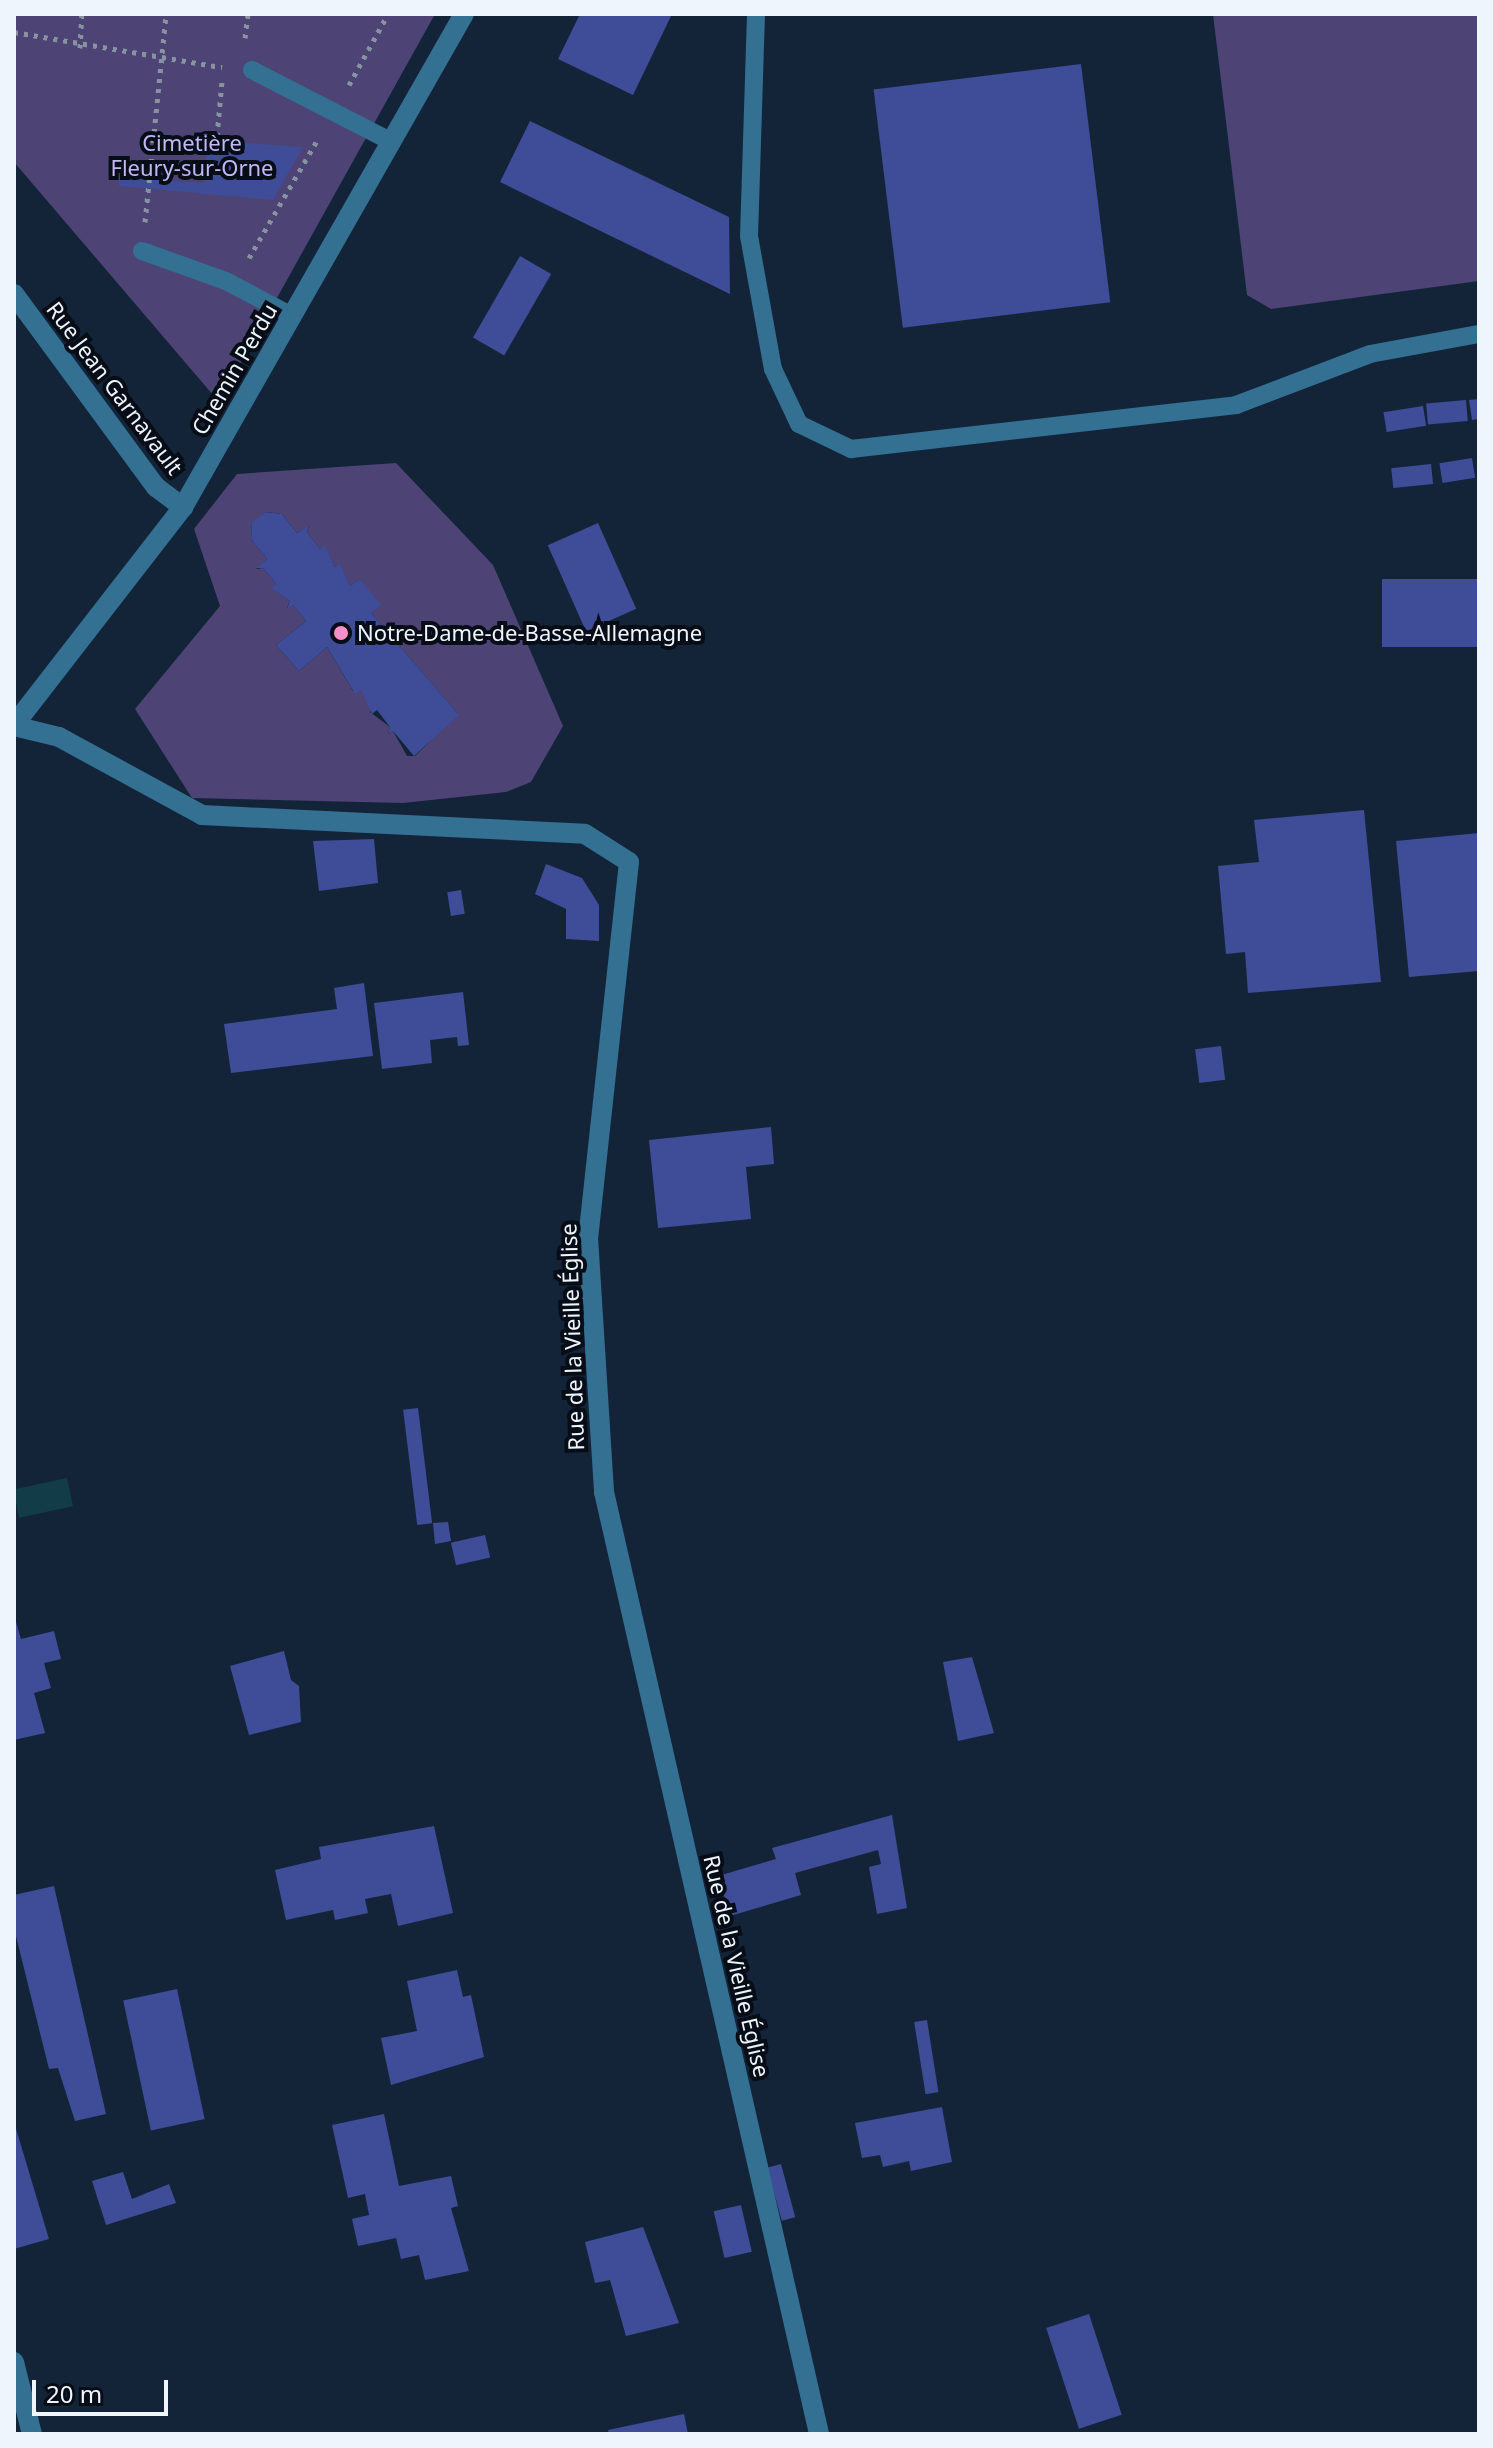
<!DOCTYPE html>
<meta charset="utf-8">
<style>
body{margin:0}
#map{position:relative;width:1493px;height:2448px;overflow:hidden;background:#132439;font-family:"Noto Sans",sans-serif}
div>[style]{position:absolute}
.green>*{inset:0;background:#4d4375}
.water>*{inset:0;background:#123c47;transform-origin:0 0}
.building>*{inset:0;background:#3f4c98;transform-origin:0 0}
.path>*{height:5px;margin-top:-2.5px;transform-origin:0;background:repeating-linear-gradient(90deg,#8793a1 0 4px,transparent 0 10px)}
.lane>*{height:18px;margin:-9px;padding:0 9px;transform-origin:9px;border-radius:9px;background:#337092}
.street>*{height:20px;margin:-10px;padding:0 10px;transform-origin:10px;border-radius:10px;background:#337092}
.dots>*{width:22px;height:22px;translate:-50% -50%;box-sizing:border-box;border:4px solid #060d16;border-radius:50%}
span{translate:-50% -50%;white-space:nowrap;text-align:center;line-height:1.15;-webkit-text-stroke:8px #060d16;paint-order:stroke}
.park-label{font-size:22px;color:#c0b6f8}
.street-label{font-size:22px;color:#eef5fd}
.poi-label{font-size:22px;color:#eef5fd}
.left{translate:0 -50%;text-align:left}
.frame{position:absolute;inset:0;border:16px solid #eef5fd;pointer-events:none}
.scale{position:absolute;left:32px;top:2380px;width:136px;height:36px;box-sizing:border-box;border:4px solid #eef5fd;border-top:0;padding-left:10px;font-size:24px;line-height:28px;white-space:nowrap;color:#eef5fd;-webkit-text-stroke:6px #060d16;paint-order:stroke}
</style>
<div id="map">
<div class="green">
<div style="clip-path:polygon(14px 14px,435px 14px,219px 402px,14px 162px)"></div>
<div style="clip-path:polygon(1213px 14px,1479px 14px,1479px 281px,1271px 309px,1247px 295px)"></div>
<div style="clip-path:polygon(evenodd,396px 463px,493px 565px,563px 726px,531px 782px,506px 792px,403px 803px,192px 798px,135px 709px,220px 606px,194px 529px,237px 474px,396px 463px,266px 512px,282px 514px,297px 533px,309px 526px,307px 532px,320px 549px,325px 546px,335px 567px,340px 564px,350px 586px,360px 579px,371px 613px,458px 714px,415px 756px,407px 756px,393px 731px,388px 734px,390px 727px,370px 712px,374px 707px,361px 690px,353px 691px,327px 647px,299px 671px,276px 645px,306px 621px,293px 605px,287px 608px,290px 601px,272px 588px,276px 584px,263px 568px,256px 569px,267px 559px,251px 539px,252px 523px,266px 512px)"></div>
</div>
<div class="water">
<div style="left:67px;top:1478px;width:29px;height:55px;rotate:78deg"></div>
</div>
<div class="building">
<div style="clip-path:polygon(580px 14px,672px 14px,633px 95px,558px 59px)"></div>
<div style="left:1081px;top:64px;width:240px;height:209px;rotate:83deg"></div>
<div style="clip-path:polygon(530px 121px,729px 217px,730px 294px,500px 182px)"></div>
<div style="clip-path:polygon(207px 140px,303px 147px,273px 200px,119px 186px,119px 176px,204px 183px)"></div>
<div style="left:520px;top:256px;width:36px;height:94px;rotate:30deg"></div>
<div style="clip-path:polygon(1479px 399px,1479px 419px,1472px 420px,1469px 400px)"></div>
<div style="left:1466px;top:400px;width:21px;height:40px;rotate:85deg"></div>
<div style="left:1423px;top:406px;width:20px;height:40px;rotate:81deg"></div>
<div style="left:1472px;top:458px;width:20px;height:33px;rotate:81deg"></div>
<div style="left:1431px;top:464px;width:20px;height:40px;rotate:84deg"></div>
<div style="clip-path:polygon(266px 512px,282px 514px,297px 533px,309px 525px,307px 532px,320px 549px,325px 545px,335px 567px,340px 563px,350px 586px,360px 579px,381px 605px,371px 613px,459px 715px,414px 756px,393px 731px,388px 734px,390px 727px,377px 710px,372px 714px,361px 690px,355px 694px,327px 647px,299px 671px,276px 645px,306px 621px,293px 605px,287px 609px,290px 601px,271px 588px,276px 584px,263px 568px,256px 568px,267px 559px,251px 539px,252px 522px)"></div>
<div style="left:598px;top:523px;width:94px;height:55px;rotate:66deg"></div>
<div style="left:1479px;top:579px;width:68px;height:97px;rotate:90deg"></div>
<div style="clip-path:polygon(1364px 810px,1381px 982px,1248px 993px,1245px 952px,1226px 954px,1218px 866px,1259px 862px,1254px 820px)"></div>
<div style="clip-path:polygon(1479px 833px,1479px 971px,1409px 977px,1396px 841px)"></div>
<div style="clip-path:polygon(374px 839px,378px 883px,319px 891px,313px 841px)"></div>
<div style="clip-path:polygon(546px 864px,582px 878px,599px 905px,599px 941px,566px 939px,566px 909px,535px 894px)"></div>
<div style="left:461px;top:890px;width:24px;height:14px;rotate:81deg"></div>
<div style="clip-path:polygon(364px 983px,373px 1056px,231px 1073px,224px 1024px,337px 1009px,334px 988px)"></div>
<div style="clip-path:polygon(463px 992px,469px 1045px,458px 1046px,457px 1037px,430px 1040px,432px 1063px,382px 1069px,374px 1003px)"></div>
<div style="left:1221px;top:1046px;width:34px;height:26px;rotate:83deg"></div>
<div style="clip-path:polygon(771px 1127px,774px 1164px,746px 1167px,751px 1219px,658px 1228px,649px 1140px)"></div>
<div style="left:418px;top:1408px;width:116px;height:15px;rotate:83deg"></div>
<div style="clip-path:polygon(448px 1522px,451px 1541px,435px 1544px,433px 1523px)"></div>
<div style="left:485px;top:1535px;width:23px;height:35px;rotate:77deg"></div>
<div style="clip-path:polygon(14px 1615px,21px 1639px,54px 1631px,61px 1659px,44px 1663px,51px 1688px,34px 1693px,45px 1733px,14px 1740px)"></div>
<div style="clip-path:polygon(284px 1651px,291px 1680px,299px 1686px,301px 1722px,249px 1735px,230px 1666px)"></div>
<div style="clip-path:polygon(972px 1657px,994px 1733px,958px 1741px,943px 1662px)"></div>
<div style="clip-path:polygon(892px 1815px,907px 1908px,877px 1914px,869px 1867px,881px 1864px,878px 1850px,795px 1873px,801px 1895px,730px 1916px,718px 1876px,776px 1859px,772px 1848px)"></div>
<div style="clip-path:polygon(434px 1826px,453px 1913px,398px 1926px,391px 1894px,365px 1899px,368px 1913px,335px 1920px,333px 1910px,286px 1920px,275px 1870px,321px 1859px,319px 1847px)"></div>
<div style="clip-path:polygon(54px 1886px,106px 2114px,75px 2121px,58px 2068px,49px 2069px,14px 1928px,14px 1895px)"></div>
<div style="clip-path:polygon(457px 1970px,463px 1997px,471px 1995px,484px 2057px,391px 2085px,381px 2038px,417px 2031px,407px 1981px)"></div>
<div style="left:177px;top:1989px;width:133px;height:55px;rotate:78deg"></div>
<div style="left:927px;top:2020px;width:73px;height:13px;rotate:81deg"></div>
<div style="clip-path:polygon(942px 2107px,952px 2162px,911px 2171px,909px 2161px,883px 2167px,880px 2155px,862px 2158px,855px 2123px)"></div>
<div style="clip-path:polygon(384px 2114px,399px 2186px,451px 2176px,458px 2206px,451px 2208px,469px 2271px,425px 2280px,419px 2255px,401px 2259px,396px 2238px,358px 2246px,352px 2219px,369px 2215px,365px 2194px,348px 2198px,332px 2125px)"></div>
<div style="clip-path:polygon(14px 2122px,49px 2239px,14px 2249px)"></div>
<div style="left:781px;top:2164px;width:55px;height:14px;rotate:75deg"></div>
<div style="clip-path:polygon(123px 2172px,132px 2199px,169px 2184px,176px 2203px,106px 2225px,92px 2181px)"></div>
<div style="left:741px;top:2205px;width:48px;height:28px;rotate:77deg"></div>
<div style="clip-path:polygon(643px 2227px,679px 2323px,626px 2336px,610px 2280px,595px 2283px,585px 2242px)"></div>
<div style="left:1089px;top:2314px;width:106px;height:45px;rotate:72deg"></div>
<div style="clip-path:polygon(684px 2414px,688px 2434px,609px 2434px,608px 2430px)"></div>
</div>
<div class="path">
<div style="left:14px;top:32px;width:211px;rotate:9.6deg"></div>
<div style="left:245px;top:38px;width:24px;rotate:-83deg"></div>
<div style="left:80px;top:48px;width:34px;rotate:-87deg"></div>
<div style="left:349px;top:85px;width:81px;rotate:-61.2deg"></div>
<div style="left:217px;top:136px;width:55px;rotate:-84.8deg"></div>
<div style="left:145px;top:222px;width:209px;rotate:-84.2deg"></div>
<div style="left:249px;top:258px;width:138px;rotate:-59.9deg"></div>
</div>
<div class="lane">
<div style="left:756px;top:14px;width:222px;rotate:91.8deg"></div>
<div style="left:749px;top:236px;width:135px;rotate:79.8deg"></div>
<div style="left:773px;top:369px;width:61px;rotate:64.7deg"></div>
<div style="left:799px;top:424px;width:58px;rotate:25.7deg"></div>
<div style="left:851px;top:449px;width:388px;rotate:-6.5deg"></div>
<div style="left:1236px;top:405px;width:143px;rotate:-20.8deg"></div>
<div style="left:1370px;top:354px;width:111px;rotate:-10.4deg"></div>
<div style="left:252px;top:70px;width:157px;rotate:27.2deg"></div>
<div style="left:142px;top:251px;width:89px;rotate:19.7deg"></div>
<div style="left:226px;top:281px;width:75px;rotate:27.9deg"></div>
</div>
<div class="street">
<div style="left:14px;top:294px;width:240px;rotate:53.7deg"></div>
<div style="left:156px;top:487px;width:34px;rotate:37deg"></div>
<div style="left:14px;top:725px;width:276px;rotate:-52.2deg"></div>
<div style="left:183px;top:507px;width:567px;rotate:-60.32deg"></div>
<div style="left:14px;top:726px;width:46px;rotate:13.7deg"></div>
<div style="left:59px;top:737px;width:163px;rotate:28.6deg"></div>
<div style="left:202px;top:815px;width:383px;rotate:2.8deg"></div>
<div style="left:585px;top:834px;width:52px;rotate:32.5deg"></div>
<div style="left:629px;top:862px;width:377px;rotate:96.2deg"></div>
<div style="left:588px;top:1237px;width:256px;rotate:86.4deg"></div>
<div style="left:604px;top:1492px;width:966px;rotate:77.14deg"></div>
<div style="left:14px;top:2362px;width:74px;rotate:76deg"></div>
</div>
<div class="dots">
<div style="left:341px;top:633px;background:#f98fc9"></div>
</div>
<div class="park-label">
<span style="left:192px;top:155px">Cimetière<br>Fleury-sur-Orne</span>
</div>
<div class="street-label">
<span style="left:234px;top:369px;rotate:-60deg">Chemin Perdu</span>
<span style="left:115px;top:388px;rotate:53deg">Rue Jean Garnavault</span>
<span style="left:572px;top:1337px;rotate:-92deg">Rue de la Vieille Église</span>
<span style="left:737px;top:1966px;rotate:77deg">Rue de la Vieille Église</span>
</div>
<div class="poi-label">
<span class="left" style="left:357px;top:633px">Notre-Dame-de-Basse-Allemagne</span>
</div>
<div class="frame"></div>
<div class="scale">20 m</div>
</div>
